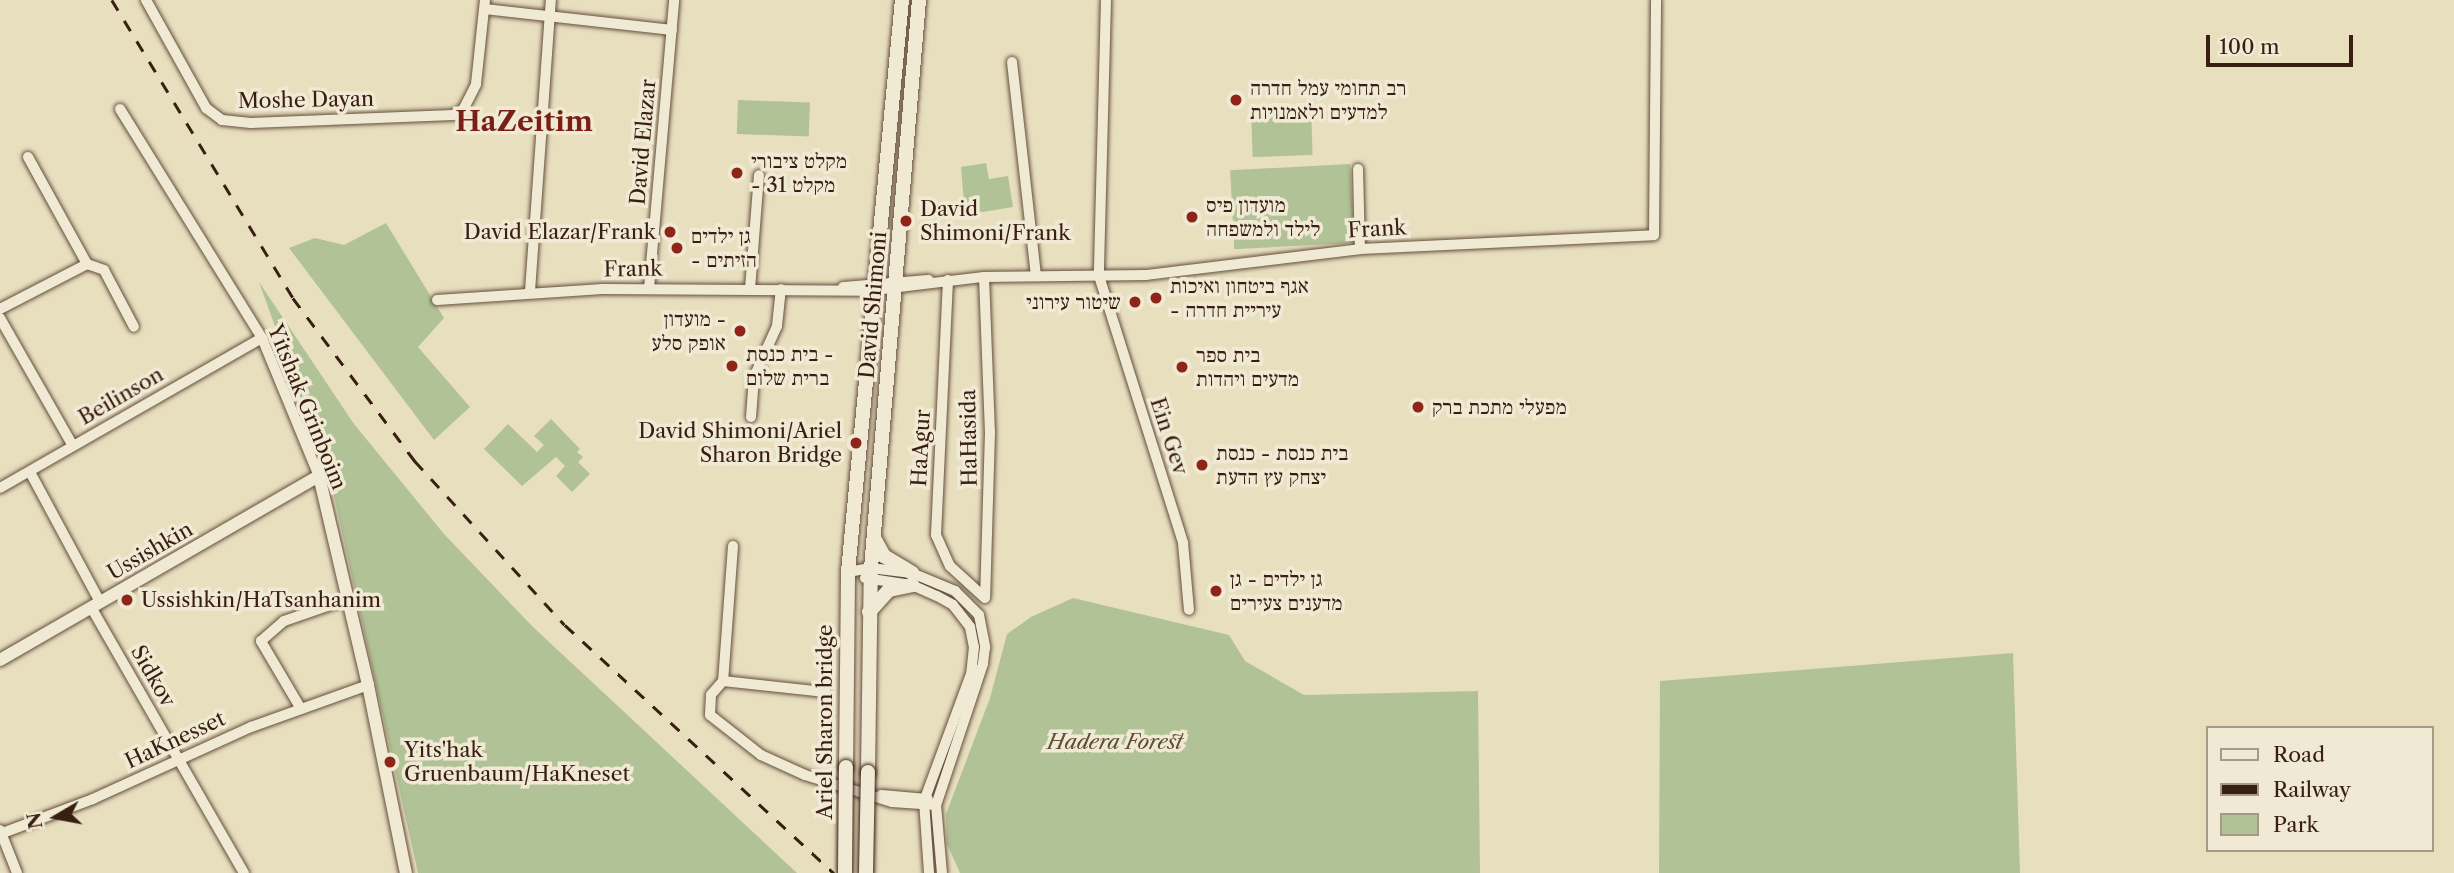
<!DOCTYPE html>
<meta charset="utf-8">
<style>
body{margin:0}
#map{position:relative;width:2454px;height:873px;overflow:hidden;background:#e8dfbf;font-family:"Libre Caslon Text","Frank Ruhl Libre",serif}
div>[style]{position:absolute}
.green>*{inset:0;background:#b1c396;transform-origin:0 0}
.roads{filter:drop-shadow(0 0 2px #654e3d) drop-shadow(0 0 2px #654e3d)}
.minor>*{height:10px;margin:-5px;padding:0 5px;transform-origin:5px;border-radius:5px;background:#f0ead5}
.tertiary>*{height:12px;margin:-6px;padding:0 6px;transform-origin:6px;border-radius:6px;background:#f0ead5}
.secondary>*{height:14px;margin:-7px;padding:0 7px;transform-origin:7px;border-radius:7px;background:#f0ead5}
.rail>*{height:2.5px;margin-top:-1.25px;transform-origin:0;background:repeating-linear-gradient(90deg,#391e12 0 12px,transparent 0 24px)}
.bridges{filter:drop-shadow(0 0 2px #391e12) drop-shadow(0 0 2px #391e12)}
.secondary-bridge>*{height:14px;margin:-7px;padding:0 7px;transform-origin:7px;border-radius:7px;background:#f0ead5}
.dots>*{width:19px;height:19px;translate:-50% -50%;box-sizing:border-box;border:4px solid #f0ead5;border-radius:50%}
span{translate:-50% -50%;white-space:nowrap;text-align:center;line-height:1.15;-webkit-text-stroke:7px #f0ead5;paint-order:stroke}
.poi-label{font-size:21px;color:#391e12}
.left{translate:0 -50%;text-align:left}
.right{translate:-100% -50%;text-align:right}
.street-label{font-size:21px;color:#391e12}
.park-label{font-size:21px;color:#5d503a;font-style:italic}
.district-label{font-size:28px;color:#7a1f14;font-weight:700}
.legend{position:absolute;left:2206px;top:726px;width:228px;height:126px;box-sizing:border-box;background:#f0ead5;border:2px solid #a79887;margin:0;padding:9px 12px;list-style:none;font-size:21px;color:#391e12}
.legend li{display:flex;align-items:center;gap:14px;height:35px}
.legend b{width:35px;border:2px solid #a79887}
.north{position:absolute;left:21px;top:782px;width:70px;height:70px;-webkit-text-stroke:5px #f0ead5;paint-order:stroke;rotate:260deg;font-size:19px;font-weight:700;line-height:28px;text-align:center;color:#391e12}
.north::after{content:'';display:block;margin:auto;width:24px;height:32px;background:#391e12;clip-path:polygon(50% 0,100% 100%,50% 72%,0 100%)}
.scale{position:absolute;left:2206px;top:35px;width:147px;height:32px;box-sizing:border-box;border:4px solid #391e12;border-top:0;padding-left:9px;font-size:21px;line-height:24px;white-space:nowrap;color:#391e12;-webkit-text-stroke:5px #f0ead5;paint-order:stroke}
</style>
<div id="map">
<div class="green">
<div style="left:738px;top:100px;width:72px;height:34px;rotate:2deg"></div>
<div style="left:1311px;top:108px;width:47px;height:60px;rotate:88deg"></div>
<div style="clip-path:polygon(986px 163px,989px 179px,1008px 176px,1013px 207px,965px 215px,961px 167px)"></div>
<div style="left:1350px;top:164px;width:79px;height:120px;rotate:87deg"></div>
<div style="clip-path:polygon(386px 223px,444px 318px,418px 347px,470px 407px,434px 440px,289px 248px,315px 238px,344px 245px)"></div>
<div style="clip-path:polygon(259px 282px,354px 424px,444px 534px,533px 627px,797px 873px,418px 873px,331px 482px)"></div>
<div style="clip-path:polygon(551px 419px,580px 449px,577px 452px,583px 457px,578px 462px,590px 474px,572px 492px,556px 476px,565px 466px,556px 457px,522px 486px,484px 449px,508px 424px,537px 452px,544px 445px,534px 436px)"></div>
<div style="clip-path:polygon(1073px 598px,1229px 635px,1245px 661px,1304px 695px,1478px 691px,1480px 873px,960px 873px,947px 844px,946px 814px,990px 698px,1007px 634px,1031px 617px)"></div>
<div style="clip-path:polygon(2013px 653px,2020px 873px,1659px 873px,1660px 681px)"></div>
</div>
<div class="roads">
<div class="minor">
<div style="left:146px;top:0;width:124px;rotate:60.9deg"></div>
<div style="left:206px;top:108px;width:20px;rotate:37deg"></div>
<div style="left:222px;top:120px;width:29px;rotate:6deg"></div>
<div style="left:251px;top:123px;width:202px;rotate:-2.3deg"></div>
<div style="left:453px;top:115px;width:11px;rotate:-27deg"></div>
<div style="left:463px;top:110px;width:29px;rotate:-63deg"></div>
<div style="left:476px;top:84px;width:84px;rotate:-83.9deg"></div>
<div style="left:1106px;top:0;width:276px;rotate:91.5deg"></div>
<div style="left:1099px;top:276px;width:280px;rotate:72.5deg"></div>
<div style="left:1183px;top:543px;width:67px;rotate:84.9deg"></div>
<div style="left:485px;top:9px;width:188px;rotate:6.4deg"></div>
<div style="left:1012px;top:62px;width:215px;rotate:83.6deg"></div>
<div style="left:120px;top:109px;width:269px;rotate:58.2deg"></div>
<div style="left:262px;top:338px;width:149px;rotate:67.6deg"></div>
<div style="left:28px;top:157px;width:122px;rotate:61.1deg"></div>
<div style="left:87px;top:264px;width:18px;rotate:19deg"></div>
<div style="left:104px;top:270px;width:64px;rotate:62.2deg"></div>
<div style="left:1358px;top:169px;width:80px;rotate:88.6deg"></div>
<div style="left:984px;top:277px;width:155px;rotate:87.8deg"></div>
<div style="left:990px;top:432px;width:166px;rotate:91.7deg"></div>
<div style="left:948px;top:280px;width:255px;rotate:92.7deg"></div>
<div style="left:936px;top:535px;width:34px;rotate:66deg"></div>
<div style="left:950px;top:566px;width:47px;rotate:42.4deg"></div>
<div style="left:843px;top:287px;width:86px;rotate:-4.7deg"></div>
<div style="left:649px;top:288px;width:289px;rotate:-85deg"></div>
<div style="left:750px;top:289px;width:114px;rotate:-85.5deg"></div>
<div style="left:530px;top:291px;width:292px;rotate:-85.9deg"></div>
<div style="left:437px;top:300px;width:166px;rotate:-3.8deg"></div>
<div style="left:603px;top:289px;width:263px;rotate:0.4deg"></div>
<div style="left:866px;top:291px;width:119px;rotate:-6.8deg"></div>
<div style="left:984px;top:277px;width:162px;rotate:-0.7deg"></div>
<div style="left:1146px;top:275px;width:216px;rotate:-6.9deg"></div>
<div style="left:1360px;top:249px;width:294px;rotate:-2.7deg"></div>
<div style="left:1654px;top:235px;width:235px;rotate:-89.5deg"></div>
<div style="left:0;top:309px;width:98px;rotate:-27.3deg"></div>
<div style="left:0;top:318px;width:147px;rotate:60.3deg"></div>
<div style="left:751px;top:417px;width:40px;rotate:-85.7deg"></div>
<div style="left:754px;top:377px;width:56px;rotate:-65.7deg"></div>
<div style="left:777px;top:326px;width:37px;rotate:-84deg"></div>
<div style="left:30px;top:472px;width:148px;rotate:61.7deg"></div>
<div style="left:0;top:488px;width:302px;rotate:-29.8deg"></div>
<div style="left:733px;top:546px;width:135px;rotate:94.2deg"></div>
<div style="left:723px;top:681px;width:18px;rotate:131deg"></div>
<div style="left:711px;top:695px;width:20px;rotate:93deg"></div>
<div style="left:710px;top:715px;width:65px;rotate:38.1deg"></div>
<div style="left:761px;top:755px;width:48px;rotate:24.4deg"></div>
<div style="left:805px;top:775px;width:91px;rotate:17.2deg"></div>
<div style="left:892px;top:802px;width:44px;rotate:3.9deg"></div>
<div style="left:848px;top:572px;width:23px;rotate:-10deg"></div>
<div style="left:871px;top:568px;width:41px;rotate:7deg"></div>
<div style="left:912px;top:573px;width:47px;rotate:22.7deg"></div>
<div style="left:955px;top:591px;width:34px;rotate:45deg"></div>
<div style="left:979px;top:615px;width:33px;rotate:79deg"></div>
<div style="left:985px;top:647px;width:17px;rotate:97deg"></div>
<div style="left:983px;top:664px;width:149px;rotate:108.4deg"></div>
<div style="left:936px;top:805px;width:68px;rotate:85deg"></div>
<div style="left:865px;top:578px;width:48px;rotate:8.5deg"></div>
<div style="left:912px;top:585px;width:27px;rotate:24deg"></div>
<div style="left:937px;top:596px;width:18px;rotate:29deg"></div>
<div style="left:953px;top:605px;width:28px;rotate:52deg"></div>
<div style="left:970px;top:627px;width:20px;rotate:79deg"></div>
<div style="left:974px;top:647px;width:27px;rotate:96deg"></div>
<div style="left:971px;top:674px;width:135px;rotate:110.3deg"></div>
<div style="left:924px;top:801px;width:72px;rotate:86deg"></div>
<div style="left:91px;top:607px;width:307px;rotate:60.1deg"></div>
<div style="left:723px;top:681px;width:103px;rotate:6.2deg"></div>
<div style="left:301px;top:709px;width:79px;rotate:-120.5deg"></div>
<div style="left:261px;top:641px;width:30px;rotate:-41deg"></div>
<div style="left:284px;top:621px;width:68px;rotate:-19deg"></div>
<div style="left:881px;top:795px;width:47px;rotate:4.9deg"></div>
<div style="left:0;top:830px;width:46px;rotate:68.4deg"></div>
<div style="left:0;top:834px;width:99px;rotate:-20.6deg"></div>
<div style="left:93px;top:799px;width:174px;rotate:-24.5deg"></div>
<div style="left:251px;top:727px;width:124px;rotate:-19.7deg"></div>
</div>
<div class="tertiary">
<div style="left:0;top:660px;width:368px;rotate:-30deg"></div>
<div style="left:319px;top:476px;width:215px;rotate:76.8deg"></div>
<div style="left:368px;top:685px;width:192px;rotate:78.6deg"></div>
</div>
<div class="secondary">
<div style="left:874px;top:538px;width:21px;rotate:61deg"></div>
<div style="left:884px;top:556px;width:33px;rotate:31deg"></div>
<div style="left:869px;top:612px;width:30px;rotate:-48deg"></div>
<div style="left:889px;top:590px;width:24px;rotate:-12deg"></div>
<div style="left:846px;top:767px;width:195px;rotate:-89.4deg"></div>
<div style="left:848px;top:572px;width:575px;rotate:-84.61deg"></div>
<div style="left:868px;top:772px;width:204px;rotate:-89.2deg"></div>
<div style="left:871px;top:568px;width:570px;rotate:-85.17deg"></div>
</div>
</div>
<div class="rail">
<div style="left:112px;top:0;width:349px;rotate:58.7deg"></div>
<div style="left:293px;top:298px;width:204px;rotate:53.2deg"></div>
<div style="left:415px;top:461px;width:222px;rotate:47.6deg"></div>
<div style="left:565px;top:625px;width:366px;rotate:42.7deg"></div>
</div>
<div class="bridges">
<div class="secondary-bridge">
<div style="left:845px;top:873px;width:106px;rotate:-89.5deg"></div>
<div style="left:866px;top:873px;width:101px;rotate:-88.9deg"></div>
</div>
</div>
<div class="dots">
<div style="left:1236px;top:100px;background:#8f2418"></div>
<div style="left:737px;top:173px;background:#8f2418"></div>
<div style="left:1192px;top:217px;background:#8f2418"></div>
<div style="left:906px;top:221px;background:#8f2418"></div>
<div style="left:670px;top:232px;background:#8f2418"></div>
<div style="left:677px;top:248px;background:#8f2418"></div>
<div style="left:1156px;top:298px;background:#8f2418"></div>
<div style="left:1135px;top:302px;background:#8f2418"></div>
<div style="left:740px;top:331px;background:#8f2418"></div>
<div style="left:732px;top:366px;background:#8f2418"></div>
<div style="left:1182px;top:367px;background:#8f2418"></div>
<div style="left:1418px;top:407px;background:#8f2418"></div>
<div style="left:856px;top:443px;background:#8f2418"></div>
<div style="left:1202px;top:465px;background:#8f2418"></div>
<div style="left:1216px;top:591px;background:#8f2418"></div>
<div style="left:127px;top:600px;background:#8f2418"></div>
<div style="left:390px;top:762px;background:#8f2418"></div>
</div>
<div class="poi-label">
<span class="left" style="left:1250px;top:100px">רב תחומי עמל חדרה<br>למדעים ולאמנויות</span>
<span class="left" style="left:751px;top:173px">מקלט ציבורי<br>- מקלט 31</span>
<span class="left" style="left:1206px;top:217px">מועדון פיס<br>לילד ולמשפחה</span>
<span class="left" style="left:920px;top:221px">David<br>Shimoni/Frank</span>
<span class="right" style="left:656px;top:232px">David Elazar/Frank</span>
<span class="left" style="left:691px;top:248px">גן ילדים<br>- הזיתים</span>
<span class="left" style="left:1170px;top:298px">אגף ביטחון ואיכות<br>- עיריית חדרה</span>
<span class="right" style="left:1121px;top:302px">שיטור עירוני</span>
<span class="right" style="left:726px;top:331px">מועדון -<br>אופק סלע</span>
<span class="left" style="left:746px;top:366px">בית כנסת -<br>ברית שלום</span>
<span class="left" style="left:1196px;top:367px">בית ספר<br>מדעים ויהדות</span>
<span class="left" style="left:1432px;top:407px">מפעלי מתכת ברק</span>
<span class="right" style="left:842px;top:443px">David Shimoni/Ariel<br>Sharon Bridge</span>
<span class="left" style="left:1216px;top:465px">בית כנסת - כנסת<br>יצחק עץ הדעת</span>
<span class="left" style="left:1230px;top:591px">גן ילדים - גן<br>מדענים צעירים</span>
<span class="left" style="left:141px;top:600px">Ussishkin/HaTsanhanim</span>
<span class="left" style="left:404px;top:762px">Yits'hak<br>Gruenbaum/HaKneset</span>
</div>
<div class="street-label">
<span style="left:306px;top:100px;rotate:-1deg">Moshe Dayan</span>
<span style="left:643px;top:142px;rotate:-85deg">David Elazar</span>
<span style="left:1377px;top:229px;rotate:-3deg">Frank</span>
<span style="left:633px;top:269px;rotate:-1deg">Frank</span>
<span style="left:873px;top:305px;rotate:-85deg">David Shimoni</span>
<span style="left:121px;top:396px;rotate:-30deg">Beilinson</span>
<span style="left:307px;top:407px;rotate:68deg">Yitshak Grinboim</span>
<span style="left:1169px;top:436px;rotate:72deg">Ein Gev</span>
<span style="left:969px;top:438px;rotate:-91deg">HaHasida</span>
<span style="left:921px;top:448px;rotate:-87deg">HaAgur</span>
<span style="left:150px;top:551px;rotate:-30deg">Ussishkin</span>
<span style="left:153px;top:676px;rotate:60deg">Sidkov</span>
<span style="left:825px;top:722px;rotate:-90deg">Ariel Sharon bridge</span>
<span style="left:175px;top:740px;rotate:-25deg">HaKnesset</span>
</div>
<div class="park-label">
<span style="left:1115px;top:742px">Hadera Forest</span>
</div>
<div class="district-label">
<span style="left:524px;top:121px">HaZeitim</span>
</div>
<ul class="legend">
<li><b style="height:9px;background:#f0ead5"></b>Road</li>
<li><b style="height:9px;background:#391e12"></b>Railway</li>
<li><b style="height:19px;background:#b1c396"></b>Park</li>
</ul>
<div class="north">N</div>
<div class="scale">100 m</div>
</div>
